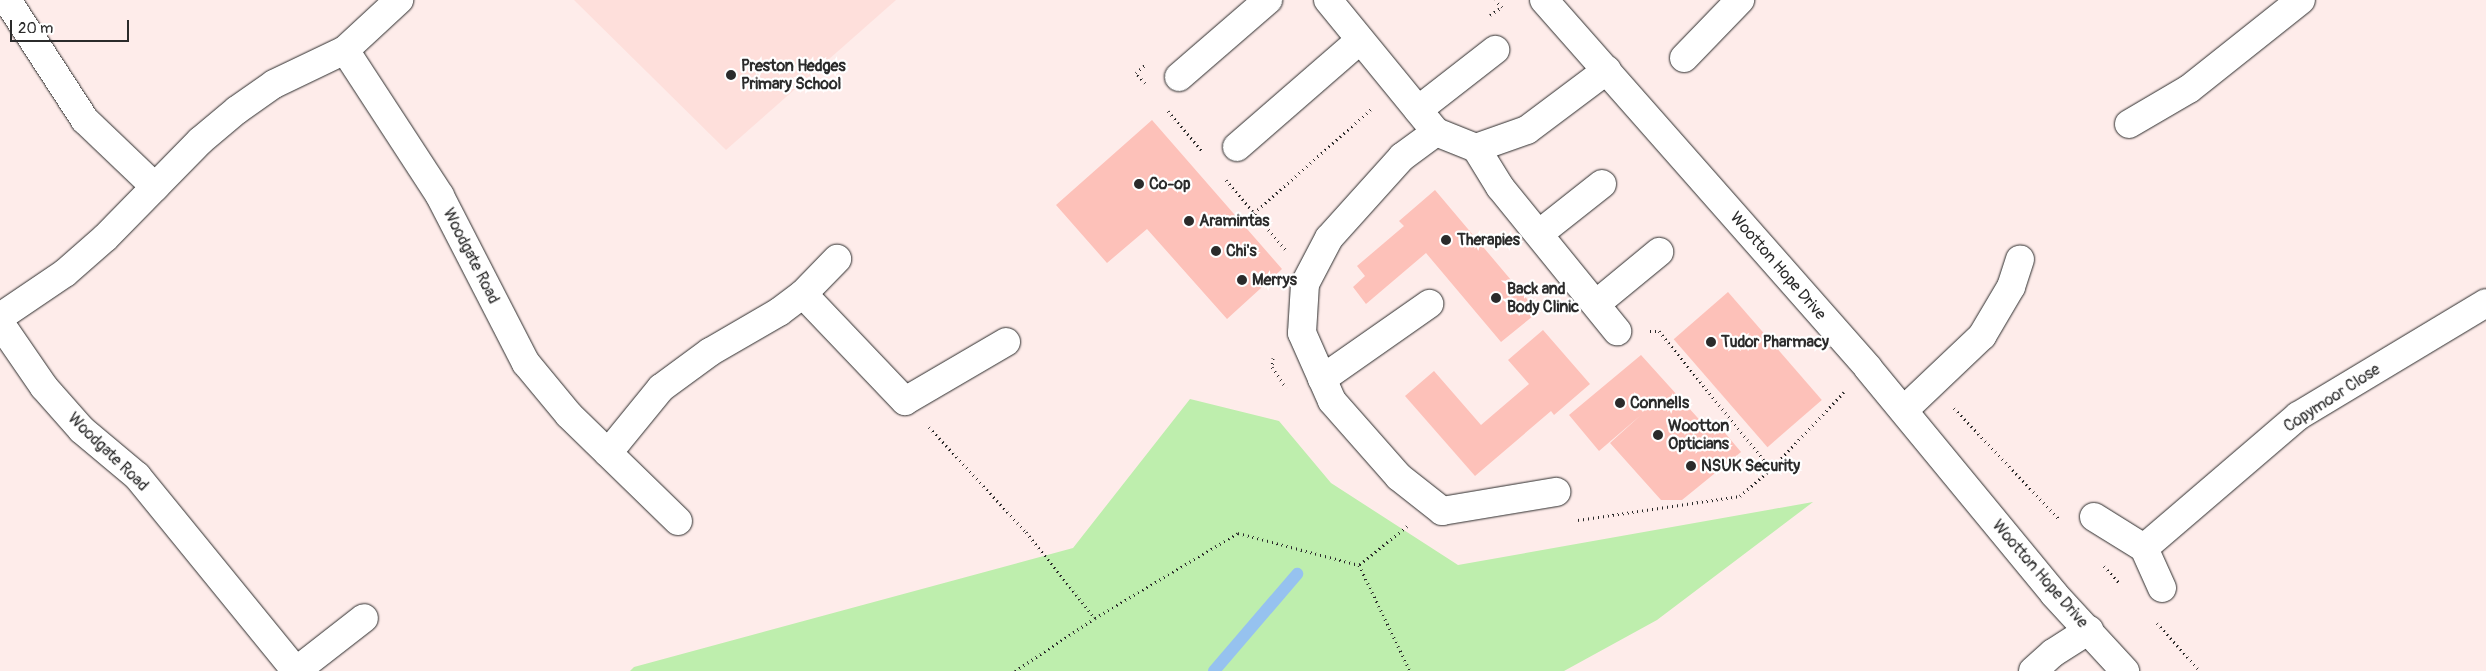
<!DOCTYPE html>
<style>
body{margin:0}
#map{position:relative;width:2486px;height:671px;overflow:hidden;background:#feecea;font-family:Pangolin,sans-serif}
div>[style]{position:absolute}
.built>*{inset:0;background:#fedfdb}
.green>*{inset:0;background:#beeead}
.stream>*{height:12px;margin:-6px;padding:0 6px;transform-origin:6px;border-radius:6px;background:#96c2ef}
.building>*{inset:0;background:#fdc1b9;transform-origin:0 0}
.path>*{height:3px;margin-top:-1.5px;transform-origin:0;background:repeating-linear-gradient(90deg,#2b2b2b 0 1px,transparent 0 5px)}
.roads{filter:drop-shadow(0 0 1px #2b2b2b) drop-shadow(0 0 1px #2b2b2b)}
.minor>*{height:28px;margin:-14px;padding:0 14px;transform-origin:14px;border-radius:14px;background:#fff}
.dots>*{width:14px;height:14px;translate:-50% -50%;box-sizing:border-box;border:2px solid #fff;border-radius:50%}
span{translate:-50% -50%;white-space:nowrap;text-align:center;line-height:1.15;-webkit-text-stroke:4.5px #fff;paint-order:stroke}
.poi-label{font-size:16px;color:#2b2b2b;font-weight:700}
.left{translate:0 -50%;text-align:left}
.street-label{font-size:16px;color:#2b2b2b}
.scale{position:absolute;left:10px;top:20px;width:119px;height:22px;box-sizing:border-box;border:2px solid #2b2b2b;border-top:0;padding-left:6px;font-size:15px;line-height:18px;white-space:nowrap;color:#2b2b2b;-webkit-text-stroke:4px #fff;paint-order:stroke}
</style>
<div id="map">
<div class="built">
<div style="clip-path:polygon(574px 0,896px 0,726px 150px)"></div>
</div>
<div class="green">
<div style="clip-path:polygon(1190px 399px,1279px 421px,1331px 483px,1458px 565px,1813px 502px,1657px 620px,1564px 671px,630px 671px,634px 667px,1073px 548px)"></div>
</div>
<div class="stream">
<div style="left:1214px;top:671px;width:128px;rotate:-49.4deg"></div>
</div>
<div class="building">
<div style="clip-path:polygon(1152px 120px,1282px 269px,1227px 319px,1147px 229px,1107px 263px,1056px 205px)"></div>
<div style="clip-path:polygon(1435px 190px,1538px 312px,1501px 342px,1426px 253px,1366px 304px,1353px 287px,1365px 276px,1357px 266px,1404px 226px,1399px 221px)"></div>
<div style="left:1728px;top:292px;width:143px;height:72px;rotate:49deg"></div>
<div style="clip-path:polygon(1543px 330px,1590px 384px,1554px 415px,1551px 411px,1475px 476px,1405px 396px,1434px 371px,1481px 425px,1529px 384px,1508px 360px)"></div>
<div style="clip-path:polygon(1641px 355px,1706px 427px,1714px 420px,1741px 452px,1682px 500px,1661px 500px,1610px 443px,1641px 415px,1599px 451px,1569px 415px)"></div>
</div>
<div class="path">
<div style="left:1490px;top:15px;width:14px;rotate:-34deg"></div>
<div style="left:1502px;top:7px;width:10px;rotate:-135deg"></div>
<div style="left:1145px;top:83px;width:13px;rotate:-132deg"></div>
<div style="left:1136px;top:73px;width:13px;rotate:-42deg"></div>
<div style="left:1168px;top:111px;width:54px;rotate:49.5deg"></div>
<div style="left:1226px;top:180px;width:91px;rotate:49.5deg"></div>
<div style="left:1254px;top:213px;width:157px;rotate:-41.6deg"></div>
<div style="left:1650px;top:331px;width:9px"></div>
<div style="left:1659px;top:331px;width:178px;rotate:50.9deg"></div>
<div style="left:1273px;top:358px;width:9px;rotate:96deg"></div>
<div style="left:1272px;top:367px;width:25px;rotate:56deg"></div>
<div style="left:1954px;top:408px;width:154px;rotate:46.6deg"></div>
<div style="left:929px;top:427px;width:143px;rotate:47.3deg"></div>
<div style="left:1026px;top:532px;width:110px;rotate:51.3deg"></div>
<div style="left:1578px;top:520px;width:164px;rotate:-8.4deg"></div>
<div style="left:1740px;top:496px;width:41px;rotate:-41.1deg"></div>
<div style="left:1771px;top:469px;width:106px;rotate:-46.5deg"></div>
<div style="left:1407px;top:526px;width:62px;rotate:140.9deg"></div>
<div style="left:1359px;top:565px;width:118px;rotate:64.3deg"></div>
<div style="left:2104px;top:566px;width:24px;rotate:48deg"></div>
<div style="left:2157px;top:623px;width:64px;rotate:48.1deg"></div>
<div style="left:1015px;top:671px;width:96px;rotate:-33.5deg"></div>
<div style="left:1095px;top:618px;width:166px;rotate:-30.7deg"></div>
<div style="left:1238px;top:533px;width:125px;rotate:14.8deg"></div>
</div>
<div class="roads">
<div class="minor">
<div style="left:7px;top:0;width:143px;rotate:57deg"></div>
<div style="left:85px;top:120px;width:97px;rotate:43.7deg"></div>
<div style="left:1328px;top:0;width:171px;rotate:50.7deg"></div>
<div style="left:1436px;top:132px;width:43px;rotate:21.8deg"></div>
<div style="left:1476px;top:148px;width:54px;rotate:-19.4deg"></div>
<div style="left:1527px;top:130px;width:100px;rotate:-36.9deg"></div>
<div style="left:1544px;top:0;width:490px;rotate:48.6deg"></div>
<div style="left:1868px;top:368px;width:293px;rotate:50.5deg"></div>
<div style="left:2054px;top:594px;width:105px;rotate:47.3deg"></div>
<div style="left:345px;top:50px;width:174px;rotate:56.9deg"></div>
<div style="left:440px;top:196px;width:188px;rotate:62.8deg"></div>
<div style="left:526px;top:363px;width:67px;rotate:50.4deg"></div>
<div style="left:569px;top:415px;width:152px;rotate:44.2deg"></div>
<div style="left:1684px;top:58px;width:81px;rotate:-46deg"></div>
<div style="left:1179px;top:77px;width:118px;rotate:-40.9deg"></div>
<div style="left:1418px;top:110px;width:98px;rotate:-37.9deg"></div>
<div style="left:2129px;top:124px;width:69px;rotate:-30.3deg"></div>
<div style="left:2189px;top:89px;width:143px;rotate:-38.5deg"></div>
<div style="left:1436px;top:132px;width:42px;rotate:143.7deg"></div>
<div style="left:1402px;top:157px;width:109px;rotate:132deg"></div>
<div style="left:1329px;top:238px;width:52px;rotate:117.6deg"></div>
<div style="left:1305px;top:284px;width:49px;rotate:93.5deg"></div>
<div style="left:1302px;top:333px;width:74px;rotate:66.2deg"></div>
<div style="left:1332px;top:401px;width:101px;rotate:48.6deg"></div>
<div style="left:1399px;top:477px;width:55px;rotate:38.3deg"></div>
<div style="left:1442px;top:511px;width:116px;rotate:-9.5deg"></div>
<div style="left:1237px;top:147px;width:162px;rotate:-41deg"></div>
<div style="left:1476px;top:148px;width:46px;rotate:58.4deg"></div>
<div style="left:1500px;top:187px;width:186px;rotate:50.9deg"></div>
<div style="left:1540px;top:233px;width:79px;rotate:-38.3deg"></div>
<div style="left:803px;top:294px;width:148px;rotate:46.4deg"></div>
<div style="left:905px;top:401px;width:117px;rotate:-30.3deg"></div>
<div style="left:1596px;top:304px;width:82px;rotate:-39.5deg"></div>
<div style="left:0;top:317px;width:78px;rotate:-34.1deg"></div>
<div style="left:65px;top:273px;width:53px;rotate:-41.2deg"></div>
<div style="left:105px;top:238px;width:136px;rotate:-45.6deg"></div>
<div style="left:200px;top:141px;width:48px;rotate:-40deg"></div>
<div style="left:237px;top:110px;width:45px;rotate:-35.1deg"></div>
<div style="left:274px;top:84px;width:79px;rotate:-25.6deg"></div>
<div style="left:345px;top:50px;width:74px;rotate:-42.8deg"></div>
<div style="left:0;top:323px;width:78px;rotate:55.5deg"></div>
<div style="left:44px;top:387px;width:57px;rotate:48.5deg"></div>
<div style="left:82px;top:430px;width:72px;rotate:39.9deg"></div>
<div style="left:137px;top:476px;width:252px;rotate:50.8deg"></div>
<div style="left:1322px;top:379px;width:131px;rotate:-35deg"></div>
<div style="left:1904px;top:410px;width:108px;rotate:-43.5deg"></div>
<div style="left:1982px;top:336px;width:57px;rotate:-59.4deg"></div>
<div style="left:2011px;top:287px;width:29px;rotate:-72deg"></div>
<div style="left:608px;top:453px;width:84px;rotate:-50.8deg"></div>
<div style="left:661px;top:388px;width:61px;rotate:-36.3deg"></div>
<div style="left:710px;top:352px;width:80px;rotate:-30.1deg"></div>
<div style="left:779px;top:312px;width:30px;rotate:-37deg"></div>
<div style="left:803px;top:294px;width:49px;rotate:-45.8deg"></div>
<div style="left:2094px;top:517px;width:59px;rotate:31.8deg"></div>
<div style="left:2162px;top:588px;width:44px;rotate:-114.2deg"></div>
<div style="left:2144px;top:548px;width:203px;rotate:-40.6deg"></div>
<div style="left:2298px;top:416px;width:219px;rotate:-31deg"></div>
<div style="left:296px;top:671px;width:86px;rotate:-37.9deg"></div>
<div style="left:2033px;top:671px;width:27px;rotate:-42deg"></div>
<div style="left:2053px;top:653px;width:43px;rotate:-32.6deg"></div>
</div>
</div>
<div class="dots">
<div style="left:731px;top:75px;background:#2b2b2b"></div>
<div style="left:1139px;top:184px;background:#2b2b2b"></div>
<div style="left:1189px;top:221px;background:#2b2b2b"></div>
<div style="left:1446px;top:240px;background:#2b2b2b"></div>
<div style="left:1216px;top:251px;background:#2b2b2b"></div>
<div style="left:1242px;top:280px;background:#2b2b2b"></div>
<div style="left:1496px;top:298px;background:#2b2b2b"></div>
<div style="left:1711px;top:342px;background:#2b2b2b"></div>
<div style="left:1620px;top:403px;background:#2b2b2b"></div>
<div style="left:1658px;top:435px;background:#2b2b2b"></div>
<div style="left:1691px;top:466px;background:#2b2b2b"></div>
</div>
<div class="poi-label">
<span class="left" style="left:741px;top:75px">Preston Hedges<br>Primary School</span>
<span class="left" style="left:1149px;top:184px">Co-op</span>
<span class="left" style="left:1199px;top:221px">Aramintas</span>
<span class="left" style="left:1457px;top:240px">Therapies</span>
<span class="left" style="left:1226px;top:251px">Chi's</span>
<span class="left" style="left:1252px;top:280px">Merrys</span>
<span class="left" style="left:1507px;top:298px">Back and<br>Body Clinic</span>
<span class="left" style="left:1721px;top:342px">Tudor Pharmacy</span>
<span class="left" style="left:1630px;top:403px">Connells</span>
<span class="left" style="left:1668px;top:435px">Wootton<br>Opticians</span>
<span class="left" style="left:1701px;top:466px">NSUK Security</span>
</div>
<div class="street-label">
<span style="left:471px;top:256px;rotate:63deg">Woodgate Road</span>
<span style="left:1778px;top:266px;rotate:49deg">Wootton Hope Drive</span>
<span style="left:2332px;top:398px;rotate:-33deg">Copymoor Close</span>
<span style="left:108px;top:452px;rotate:44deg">Woodgate Road</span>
<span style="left:2040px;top:574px;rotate:49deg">Wootton Hope Drive</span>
</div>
<div class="scale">20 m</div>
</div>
